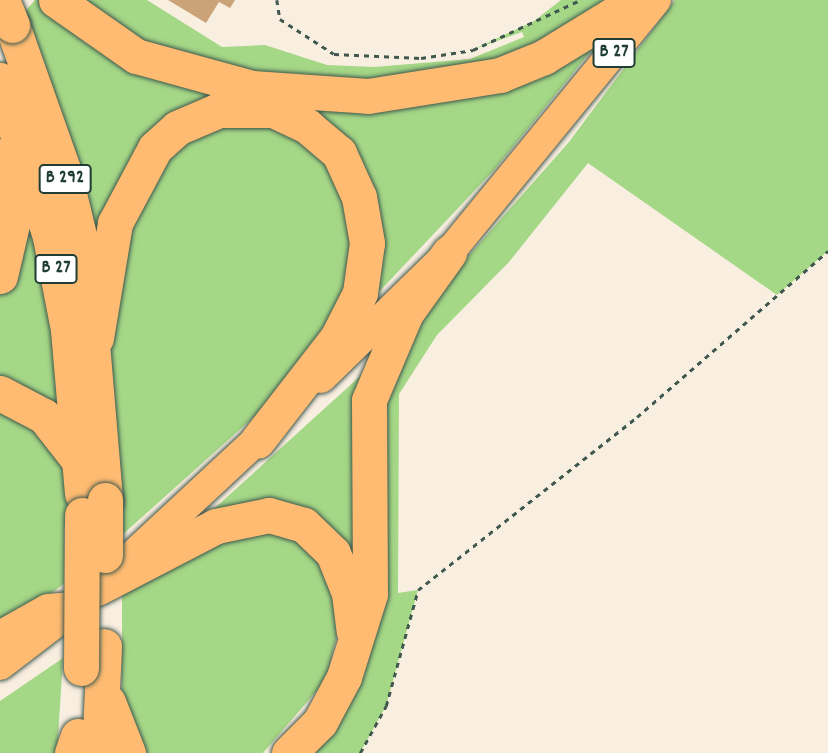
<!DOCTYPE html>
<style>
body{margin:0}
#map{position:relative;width:828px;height:753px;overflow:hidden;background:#f9efe0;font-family:Dekko,sans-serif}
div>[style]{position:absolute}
.green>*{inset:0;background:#a4d786}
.building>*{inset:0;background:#caa379}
.path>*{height:2.5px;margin-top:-1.25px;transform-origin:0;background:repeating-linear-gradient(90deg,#40584e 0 5px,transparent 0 10px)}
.roads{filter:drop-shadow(0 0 2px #40584e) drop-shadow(0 0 2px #40584e)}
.primary>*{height:30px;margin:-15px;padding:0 15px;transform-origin:15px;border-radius:15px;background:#febb71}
.highway>*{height:35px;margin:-17.5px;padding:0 17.5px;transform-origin:17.5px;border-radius:17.5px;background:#febb71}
.bridges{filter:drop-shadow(0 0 2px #40584e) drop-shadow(0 0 2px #40584e)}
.highway-bridge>*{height:35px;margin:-17.5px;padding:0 17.5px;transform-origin:17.5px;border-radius:17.5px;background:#febb71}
span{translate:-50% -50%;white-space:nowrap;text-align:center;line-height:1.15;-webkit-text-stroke:5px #fff;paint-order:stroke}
.shield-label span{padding:2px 5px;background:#fff;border:2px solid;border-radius:5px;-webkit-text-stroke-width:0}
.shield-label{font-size:19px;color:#1f3d34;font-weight:700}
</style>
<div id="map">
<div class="green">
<div style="clip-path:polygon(35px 0,147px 0,222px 47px,265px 45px,327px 65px,374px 67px,470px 59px,524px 37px,522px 32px,472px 50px,534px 21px,561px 0,619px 0,589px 21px,407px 104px,604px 35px,495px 169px,361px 311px,359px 197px,345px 299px,255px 416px,122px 535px,122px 490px,64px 527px,64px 584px,0 629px,0 276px,43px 66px,23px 14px)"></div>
<div style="clip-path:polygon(675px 0,828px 0,828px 251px,777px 295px,588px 163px,509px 262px,437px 335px,399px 394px,398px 593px,418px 590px,386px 706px,360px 753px,310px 753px,335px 729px,378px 394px,441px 287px,569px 142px)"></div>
<div style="clip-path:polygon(368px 369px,362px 577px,331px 535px,204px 518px)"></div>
<div style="clip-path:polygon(253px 524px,304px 533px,343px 609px,326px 680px,263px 753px,144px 753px,122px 695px,122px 590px)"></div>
<div style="clip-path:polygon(63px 658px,57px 753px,0 753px,0 701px)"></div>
</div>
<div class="building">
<div style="clip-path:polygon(168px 0,235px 0,230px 8px,219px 2px,206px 23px)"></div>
</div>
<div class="path">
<div style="left:277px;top:0;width:19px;rotate:81deg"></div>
<div style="left:280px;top:19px;width:64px;rotate:32.9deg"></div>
<div style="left:334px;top:54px;width:87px;rotate:2.6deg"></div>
<div style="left:421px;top:58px;width:53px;rotate:-8.7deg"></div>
<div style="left:473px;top:50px;width:118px;rotate:-25deg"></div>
<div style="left:360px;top:753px;width:54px;rotate:-61deg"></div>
<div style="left:386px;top:706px;width:120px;rotate:-74.6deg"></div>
<div style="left:418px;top:590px;width:279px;rotate:-38.3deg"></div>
<div style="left:637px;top:417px;width:253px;rotate:-41deg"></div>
</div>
<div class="roads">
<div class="primary">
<div style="left:321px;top:378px;width:179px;rotate:-44.3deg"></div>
<div style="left:449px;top:253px;width:327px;rotate:-50.7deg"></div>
<div style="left:117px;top:570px;width:213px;rotate:-42.9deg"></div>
<div style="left:0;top:665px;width:81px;rotate:-37.4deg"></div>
</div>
<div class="highway">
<div style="left:56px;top:0;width:98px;rotate:35deg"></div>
<div style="left:136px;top:56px;width:120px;rotate:15.4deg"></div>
<div style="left:252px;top:88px;width:116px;rotate:3.9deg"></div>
<div style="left:368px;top:96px;width:134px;rotate:-9deg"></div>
<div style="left:500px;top:75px;width:48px;rotate:-22.2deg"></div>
<div style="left:544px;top:57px;width:109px;rotate:-31.5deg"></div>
<div style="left:12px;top:25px;width:153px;rotate:70.5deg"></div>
<div style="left:63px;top:169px;width:94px;rotate:76.4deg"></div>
<div style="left:85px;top:260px;width:241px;rotate:85.2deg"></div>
<div style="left:0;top:80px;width:165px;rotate:72.3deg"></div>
<div style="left:50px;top:237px;width:95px;rotate:79deg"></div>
<div style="left:68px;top:330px;width:164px;rotate:85.1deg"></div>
<div style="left:0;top:276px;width:57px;rotate:-76.9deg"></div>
<div style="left:13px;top:220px;width:67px;rotate:-92.6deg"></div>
<div style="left:96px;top:338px;width:117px;rotate:-80.6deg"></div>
<div style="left:115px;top:223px;width:85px;rotate:-61.9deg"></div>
<div style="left:155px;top:148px;width:30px;rotate:-42deg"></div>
<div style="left:177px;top:128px;width:46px;rotate:-23.2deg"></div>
<div style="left:219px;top:110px;width:54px"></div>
<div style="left:273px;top:110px;width:38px;rotate:25deg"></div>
<div style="left:307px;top:126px;width:42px;rotate:40.2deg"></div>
<div style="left:339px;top:153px;width:48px;rotate:65.6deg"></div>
<div style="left:359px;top:197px;width:47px;rotate:80.1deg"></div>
<div style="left:367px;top:243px;width:50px;rotate:98deg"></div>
<div style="left:360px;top:293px;width:51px;rotate:117.1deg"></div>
<div style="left:337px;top:338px;width:130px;rotate:127.8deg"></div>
<div style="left:0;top:393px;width:50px;rotate:27.6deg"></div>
<div style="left:44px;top:416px;width:60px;rotate:51.8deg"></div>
<div style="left:97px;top:588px;width:134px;rotate:-27.5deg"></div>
<div style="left:216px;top:526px;width:54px;rotate:-11.7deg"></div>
<div style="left:269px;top:515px;width:36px;rotate:16deg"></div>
<div style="left:304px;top:525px;width:40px;rotate:44deg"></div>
<div style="left:333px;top:553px;width:43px;rotate:68.2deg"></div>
<div style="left:349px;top:593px;width:38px;rotate:83deg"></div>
<div style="left:0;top:638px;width:55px;rotate:-29.4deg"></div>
<div style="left:48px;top:611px;width:25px;rotate:-5deg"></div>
<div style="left:108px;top:702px;width:55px;rotate:68.6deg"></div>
<div style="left:72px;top:753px;width:18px;rotate:-71deg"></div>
<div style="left:99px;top:753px;width:107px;rotate:-87.3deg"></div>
<div style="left:289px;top:753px;width:44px;rotate:-45deg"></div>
<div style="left:320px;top:722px;width:51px;rotate:-61.9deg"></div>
<div style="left:344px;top:677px;width:87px;rotate:-72.6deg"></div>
<div style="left:370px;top:594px;width:194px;rotate:-90.3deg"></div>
<div style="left:369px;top:400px;width:95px;rotate:-67deg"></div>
<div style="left:406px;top:313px;width:74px;rotate:-54.4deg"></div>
</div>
</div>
<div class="bridges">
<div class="highway-bridge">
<div style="left:2px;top:0;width:27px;rotate:68deg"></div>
<div style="left:105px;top:555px;width:55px;rotate:-90deg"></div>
<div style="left:81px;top:668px;width:153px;rotate:-89.6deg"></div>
</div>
</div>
<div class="shield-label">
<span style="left:614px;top:53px">B 27</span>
<span style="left:65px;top:179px">B 292</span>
<span style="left:56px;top:269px">B 27</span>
</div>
</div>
